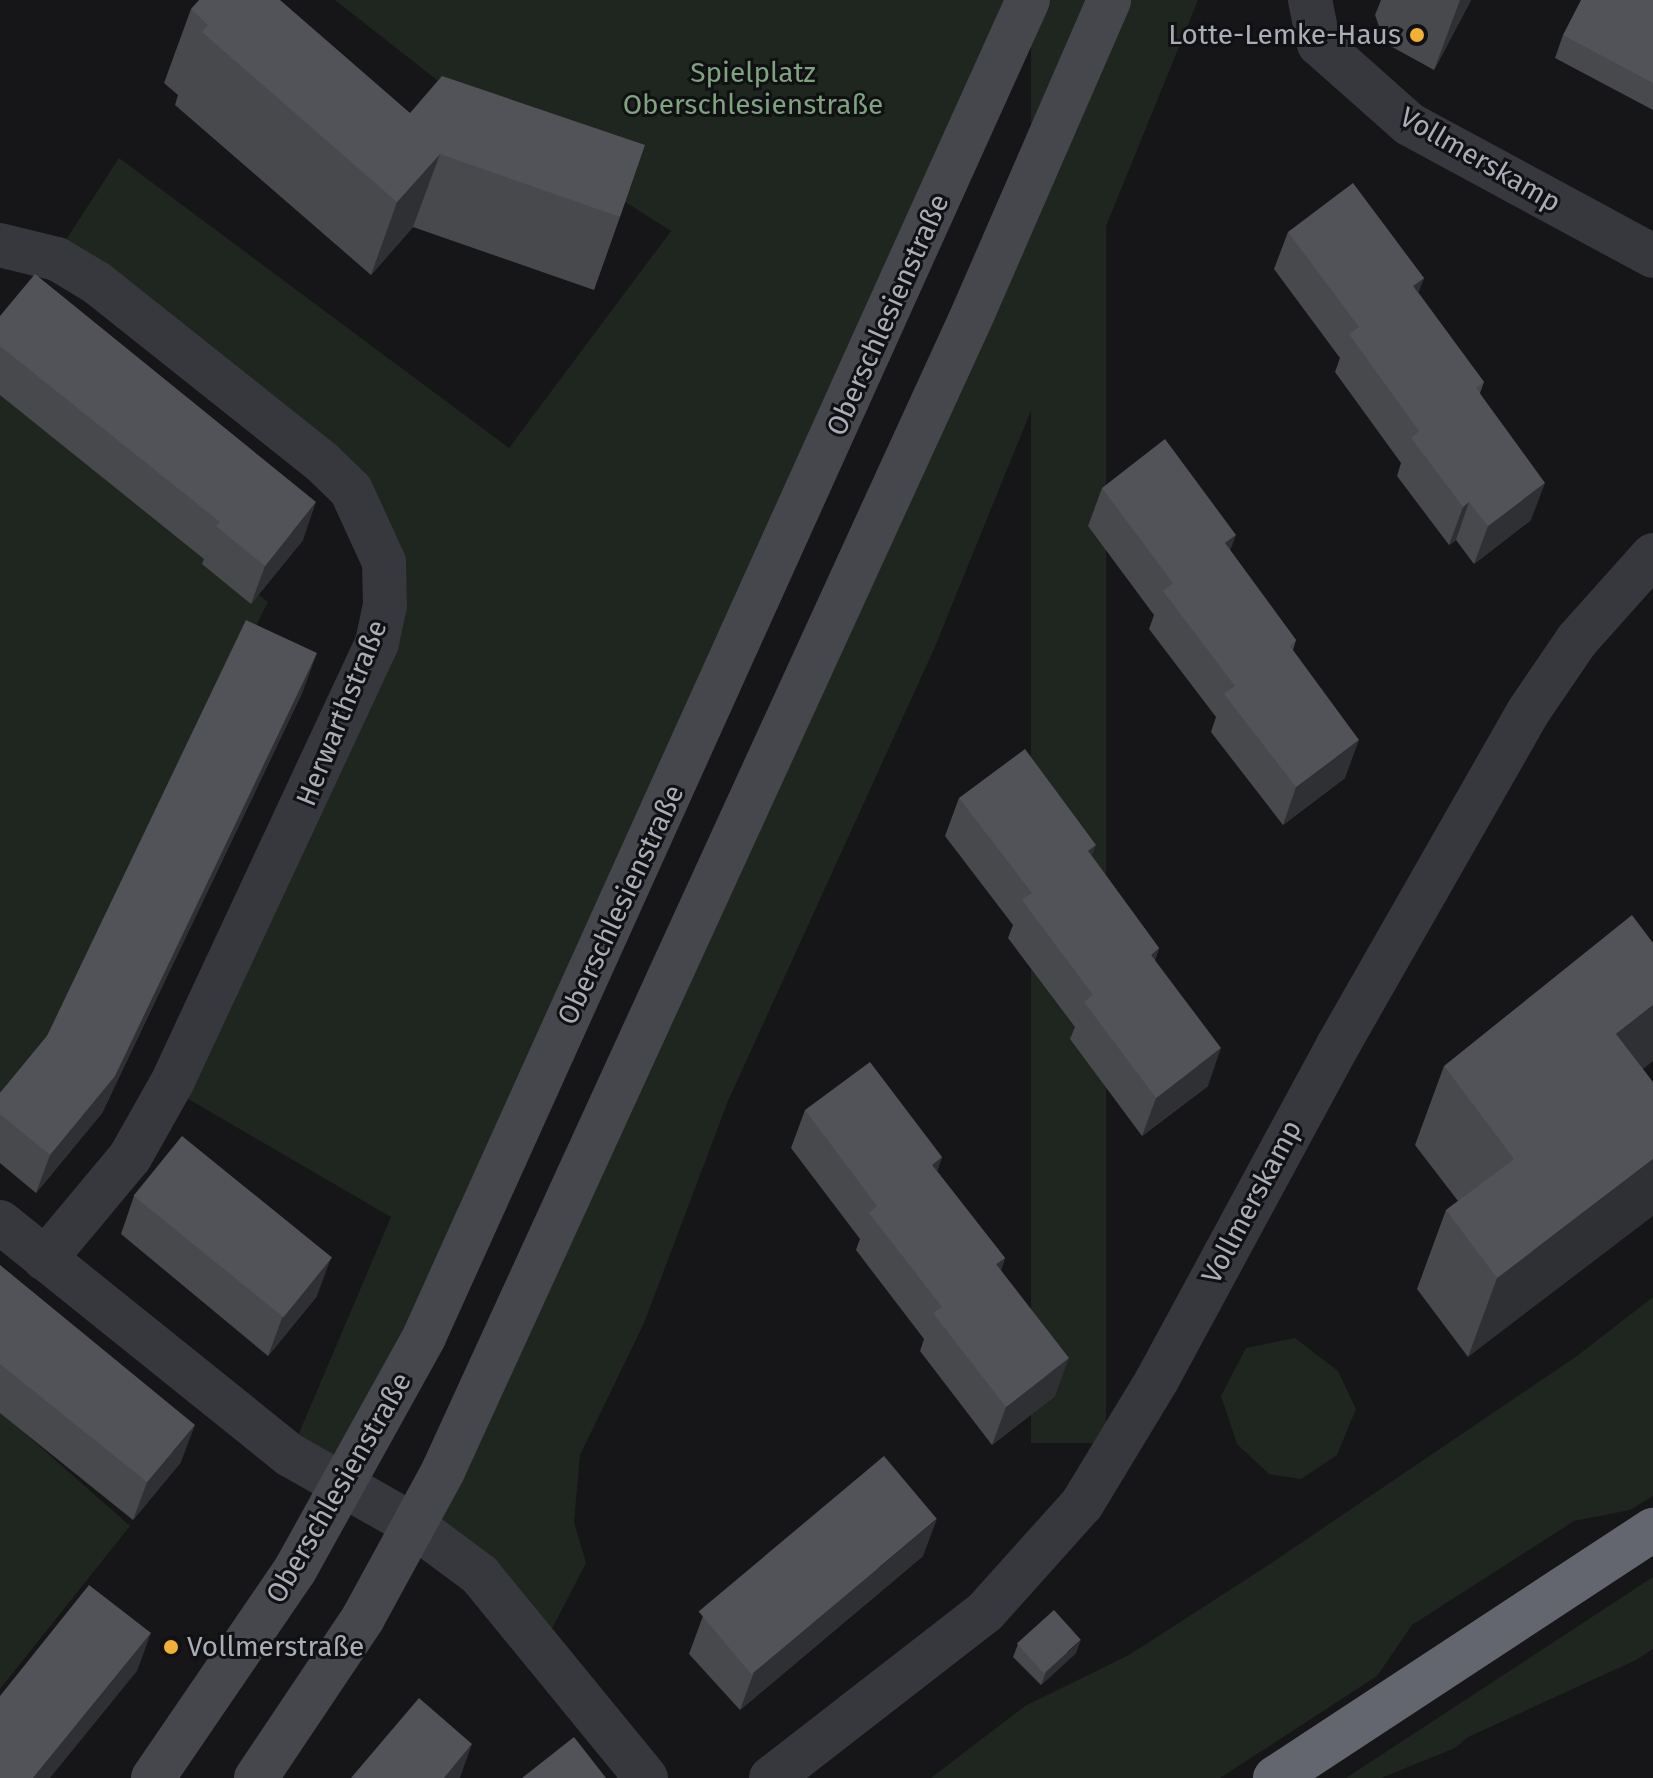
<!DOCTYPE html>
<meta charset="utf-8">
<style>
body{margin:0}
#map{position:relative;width:1653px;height:1778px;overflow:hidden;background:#161618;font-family:"Fira Sans",sans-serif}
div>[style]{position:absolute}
.green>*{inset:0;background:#1e261f;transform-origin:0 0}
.minor>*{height:44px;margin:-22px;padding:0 22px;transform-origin:22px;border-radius:22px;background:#37383d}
.secondary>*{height:44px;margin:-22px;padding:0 22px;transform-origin:22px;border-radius:22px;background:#45474d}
.motorway>*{height:44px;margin:-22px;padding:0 22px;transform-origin:22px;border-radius:22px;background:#63666e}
.wall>*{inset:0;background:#47494d}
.shaded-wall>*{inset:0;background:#2f3033}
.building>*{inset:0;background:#525359;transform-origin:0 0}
.dots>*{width:22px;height:22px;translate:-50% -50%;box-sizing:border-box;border:4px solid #111113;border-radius:50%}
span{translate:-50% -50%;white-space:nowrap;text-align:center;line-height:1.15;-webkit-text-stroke:6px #111113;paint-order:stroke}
.poi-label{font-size:28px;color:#a8adb8}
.right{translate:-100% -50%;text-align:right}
.left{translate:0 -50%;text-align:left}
.park-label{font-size:28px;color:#7fa381}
.street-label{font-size:28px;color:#a8adb8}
</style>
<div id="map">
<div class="green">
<div style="clip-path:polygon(335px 0,1024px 0,344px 1481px,291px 1452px,391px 1217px,166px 1086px,382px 643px,376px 530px,60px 249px,119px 158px,509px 448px,671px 231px,451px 91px)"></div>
<div style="left:1031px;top:0;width:75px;height:1443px"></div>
<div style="clip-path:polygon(1111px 0,1198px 0,934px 649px,728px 1101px,644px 1323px,580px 1455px,574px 1522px,586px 1563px,543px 1646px,415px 1525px)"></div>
<div style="clip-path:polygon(0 386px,268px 602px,0 1134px)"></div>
<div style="clip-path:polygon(1653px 1297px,1653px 1496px,1630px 1510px,1574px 1521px,1412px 1625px,1377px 1676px,1220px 1778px,931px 1778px,1025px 1706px,1129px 1655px,1273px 1562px,1577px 1356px)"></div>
<div style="clip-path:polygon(1295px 1338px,1338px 1371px,1356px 1409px,1337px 1455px,1301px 1479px,1269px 1474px,1237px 1444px,1221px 1396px,1246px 1348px)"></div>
<div style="clip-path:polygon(0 1411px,130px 1526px,0 1689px)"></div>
<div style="clip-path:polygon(1653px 1577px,1653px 1649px,1636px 1660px,1468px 1737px,1455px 1748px,1381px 1778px,1346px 1778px)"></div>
</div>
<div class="minor">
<div style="left:1310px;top:0;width:45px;rotate:78.4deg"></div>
<div style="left:1319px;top:44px;width:120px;rotate:41.6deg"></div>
<div style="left:1409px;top:124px;width:277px;rotate:28.4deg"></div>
<div style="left:0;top:245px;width:59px;rotate:13.8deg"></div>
<div style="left:57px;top:259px;width:47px;rotate:31deg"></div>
<div style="left:97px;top:283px;width:288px;rotate:38.5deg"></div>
<div style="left:322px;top:462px;width:40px;rotate:44deg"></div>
<div style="left:351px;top:490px;width:79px;rotate:65.4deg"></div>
<div style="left:384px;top:562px;width:43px;rotate:88.7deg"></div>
<div style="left:385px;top:605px;width:39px;rotate:102deg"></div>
<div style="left:377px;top:643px;width:481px;rotate:115deg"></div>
<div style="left:174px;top:1079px;width:90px;rotate:119.4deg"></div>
<div style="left:130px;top:1157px;width:133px;rotate:129.8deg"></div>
<div style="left:0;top:1222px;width:372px;rotate:38.8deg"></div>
<div style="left:290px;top:1455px;width:142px;rotate:29.6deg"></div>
<div style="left:413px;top:1525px;width:84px;rotate:36.7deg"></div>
<div style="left:480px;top:1575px;width:262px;rotate:50.7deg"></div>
<div style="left:771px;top:1778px;width:271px;rotate:-37.8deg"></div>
<div style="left:985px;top:1612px;width:145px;rotate:-48.1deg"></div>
<div style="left:1082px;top:1504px;width:145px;rotate:-58.8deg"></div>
<div style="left:1157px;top:1380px;width:379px;rotate:-61.6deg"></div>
<div style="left:1337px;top:1047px;width:386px;rotate:-60.3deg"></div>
<div style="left:1528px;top:712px;width:87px;rotate:-55.8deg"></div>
<div style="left:1577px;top:640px;width:114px;rotate:-48.2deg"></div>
</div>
<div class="secondary">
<div style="left:153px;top:1778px;width:252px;rotate:-55.7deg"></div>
<div style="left:295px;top:1570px;width:266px;rotate:-61deg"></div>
<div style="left:424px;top:1337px;width:1467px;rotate:-65.69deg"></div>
<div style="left:256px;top:1778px;width:192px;rotate:-56.2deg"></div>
<div style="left:363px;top:1618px;width:167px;rotate:-61.4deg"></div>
<div style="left:443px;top:1471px;width:1276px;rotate:-65.4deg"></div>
<div style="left:974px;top:311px;width:339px;rotate:-66.5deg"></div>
</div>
<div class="motorway">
<div style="left:1275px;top:1778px;width:452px;rotate:-33.3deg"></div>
</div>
<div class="wall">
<div style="clip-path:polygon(1381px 0,1471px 0,1434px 70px,1385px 43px,1375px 15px)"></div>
<div style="clip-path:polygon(1653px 0,1653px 110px,1555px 58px,1563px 35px)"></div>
<div style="clip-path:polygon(191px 9px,410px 113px,620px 217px,594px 290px,413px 227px,371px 275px,175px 105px,178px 95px,164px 83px)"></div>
<div style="clip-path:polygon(1288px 232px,1424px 278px,1418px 292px,1484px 382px,1480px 393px,1531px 520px,1474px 564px,1456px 540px,1449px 545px,1397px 476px,1401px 463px,1335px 372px,1340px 358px,1274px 269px)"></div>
<div style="clip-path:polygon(0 316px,303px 540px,251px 604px,202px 564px,204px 559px,0 395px)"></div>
<div style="clip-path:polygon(1102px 488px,1230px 550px,1296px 640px,1293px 650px,1345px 778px,1283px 825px,1211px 732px,1216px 717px,1149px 629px,1154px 615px,1088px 526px)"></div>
<div style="clip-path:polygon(303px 691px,102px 1113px,36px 1193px,0 1163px,0 1093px,47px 1036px)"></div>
<div style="clip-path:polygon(959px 798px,1092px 856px,1159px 948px,1155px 960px,1208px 1086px,1142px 1136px,1070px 1039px,1075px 1027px,1008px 938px,1013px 925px,945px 836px)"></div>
<div style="clip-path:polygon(1444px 1066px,1643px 1069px,1468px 1357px,1417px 1289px,1446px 1210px,1458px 1201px,1415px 1145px)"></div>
<div style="clip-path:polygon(805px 1110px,942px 1157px,937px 1171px,1005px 1258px,1001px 1270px,1055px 1396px,992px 1445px,920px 1351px,924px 1339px,856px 1250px,860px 1239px,791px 1148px)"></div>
<div style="clip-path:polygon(134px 1196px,317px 1296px,268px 1356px,121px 1234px)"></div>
<div style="clip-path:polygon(0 1265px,181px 1462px,133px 1520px,0 1413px)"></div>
<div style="clip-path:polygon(923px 1556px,740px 1710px,689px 1654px,703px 1616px)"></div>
<div style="clip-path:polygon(1018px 1644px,1076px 1653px,1041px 1685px,1013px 1657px)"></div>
</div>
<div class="shaded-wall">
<div style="clip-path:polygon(1460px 0,1471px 0,1434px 70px)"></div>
<div style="clip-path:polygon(440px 154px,413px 227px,371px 275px,397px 202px)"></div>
<div style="clip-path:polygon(1424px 278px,1410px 316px,1413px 286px)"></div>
<div style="clip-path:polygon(1545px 483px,1531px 520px,1474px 564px,1488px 526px)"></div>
<div style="clip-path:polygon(316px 502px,303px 540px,251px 604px,265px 566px)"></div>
<div style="clip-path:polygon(1469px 502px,1456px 540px,1449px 545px,1463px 507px)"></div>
<div style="clip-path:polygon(1236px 535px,1222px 573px,1225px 543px)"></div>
<div style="clip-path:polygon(317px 653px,303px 691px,102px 1113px,36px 1193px,50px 1155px)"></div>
<div style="clip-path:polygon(1359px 740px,1345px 778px,1283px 825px,1296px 787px)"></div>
<div style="clip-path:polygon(1096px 845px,1082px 883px,1088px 851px)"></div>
<div style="clip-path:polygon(1159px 948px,1145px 986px,1151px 955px)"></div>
<div style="clip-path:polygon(1653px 1005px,1653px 1061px,1588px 1113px,1616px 1034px)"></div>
<div style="clip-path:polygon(1221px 1048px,1208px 1086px,1142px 1136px,1156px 1098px)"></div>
<div style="clip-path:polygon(942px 1157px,929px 1195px,932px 1165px)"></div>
<div style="clip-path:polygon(1653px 1159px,1653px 1216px,1468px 1357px,1497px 1278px)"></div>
<div style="clip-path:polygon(331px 1258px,317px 1296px,268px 1356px,282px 1318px)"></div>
<div style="clip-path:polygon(1005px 1258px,991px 1296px,996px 1264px)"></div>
<div style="clip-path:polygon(1069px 1358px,1055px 1396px,992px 1445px,1006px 1407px)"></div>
<div style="clip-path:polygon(195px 1425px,181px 1462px,133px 1520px,147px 1482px)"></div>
<div style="clip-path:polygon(937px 1519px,923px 1556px,740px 1710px,754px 1672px)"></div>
<div style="clip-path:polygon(151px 1633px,137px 1671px,50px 1778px,33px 1778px)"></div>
<div style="clip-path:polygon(1081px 1640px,1076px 1653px,1041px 1685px,1046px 1672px)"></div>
<div style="clip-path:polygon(472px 1744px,460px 1778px,444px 1778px)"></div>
</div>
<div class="building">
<div style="clip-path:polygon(199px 0,280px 0,410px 113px,442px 76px,645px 145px,620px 217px,440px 154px,397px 202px,202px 32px,208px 25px,191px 9px)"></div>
<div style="clip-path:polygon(1581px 0,1653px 0,1653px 83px,1563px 35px)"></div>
<div style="clip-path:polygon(1353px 183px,1424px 278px,1413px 286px,1484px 382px,1476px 388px,1545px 483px,1488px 526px,1469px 502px,1463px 507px,1411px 438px,1419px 431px,1349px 334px,1359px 327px,1288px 232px)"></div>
<div style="clip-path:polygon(35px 274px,316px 502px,265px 566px,216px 526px,220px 522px,0 346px,0 316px)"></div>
<div style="clip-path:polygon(1165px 439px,1236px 535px,1225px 543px,1296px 640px,1290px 646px,1359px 740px,1296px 787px,1224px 694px,1235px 686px,1163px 591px,1173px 583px,1102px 488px)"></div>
<div style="clip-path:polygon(246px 620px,317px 653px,115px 1076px,50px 1155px,0 1114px,0 1093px,47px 1036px)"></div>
<div style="clip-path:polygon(1025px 749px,1096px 845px,1088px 851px,1159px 948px,1151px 955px,1221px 1048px,1156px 1098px,1084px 1002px,1093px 995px,1022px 900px,1032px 893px,959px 798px)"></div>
<div style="clip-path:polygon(1632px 915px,1653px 943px,1653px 1005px,1616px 1034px,1653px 1082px,1653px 1159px,1497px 1278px,1446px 1210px,1514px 1159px,1444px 1066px)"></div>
<div style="clip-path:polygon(870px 1062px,942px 1157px,932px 1165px,1005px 1258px,996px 1264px,1069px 1358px,1006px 1407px,933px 1313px,942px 1307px,869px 1213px,877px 1206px,805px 1110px)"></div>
<div style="left:182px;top:1136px;width:193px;height:77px;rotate:39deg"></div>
<div style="clip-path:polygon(0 1265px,195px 1425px,147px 1482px,0 1364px)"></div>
<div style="left:884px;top:1456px;width:82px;height:242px;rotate:50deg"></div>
<div style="clip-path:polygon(89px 1585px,151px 1633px,33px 1778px,0 1778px,0 1696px)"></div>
<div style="left:1054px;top:1610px;width:40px;height:50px;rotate:48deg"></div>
<div style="clip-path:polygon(419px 1698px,472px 1744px,444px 1778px,351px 1778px)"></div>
<div style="clip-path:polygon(574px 1737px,606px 1778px,522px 1778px)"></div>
</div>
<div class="dots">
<div style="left:1417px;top:35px;background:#f2b134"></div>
<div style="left:171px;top:1647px;background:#f2b134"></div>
</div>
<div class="poi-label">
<span class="right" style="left:1401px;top:35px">Lotte-Lemke-Haus</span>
<span class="left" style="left:187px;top:1647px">Vollmerstraße</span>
</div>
<div class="park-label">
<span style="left:753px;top:89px">Spielplatz<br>Oberschlesienstraße</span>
</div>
<div class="street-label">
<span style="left:1480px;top:160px;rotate:30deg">Vollmerskamp</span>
<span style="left:888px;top:315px;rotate:-66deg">Oberschlesienstraße</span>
<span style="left:342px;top:713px;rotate:-68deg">Herwarthstraße</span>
<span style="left:621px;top:905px;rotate:-65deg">Oberschlesienstraße</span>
<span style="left:1252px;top:1202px;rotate:-62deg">Vollmerskamp</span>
<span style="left:339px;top:1488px;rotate:-60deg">Oberschlesienstraße</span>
</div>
</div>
